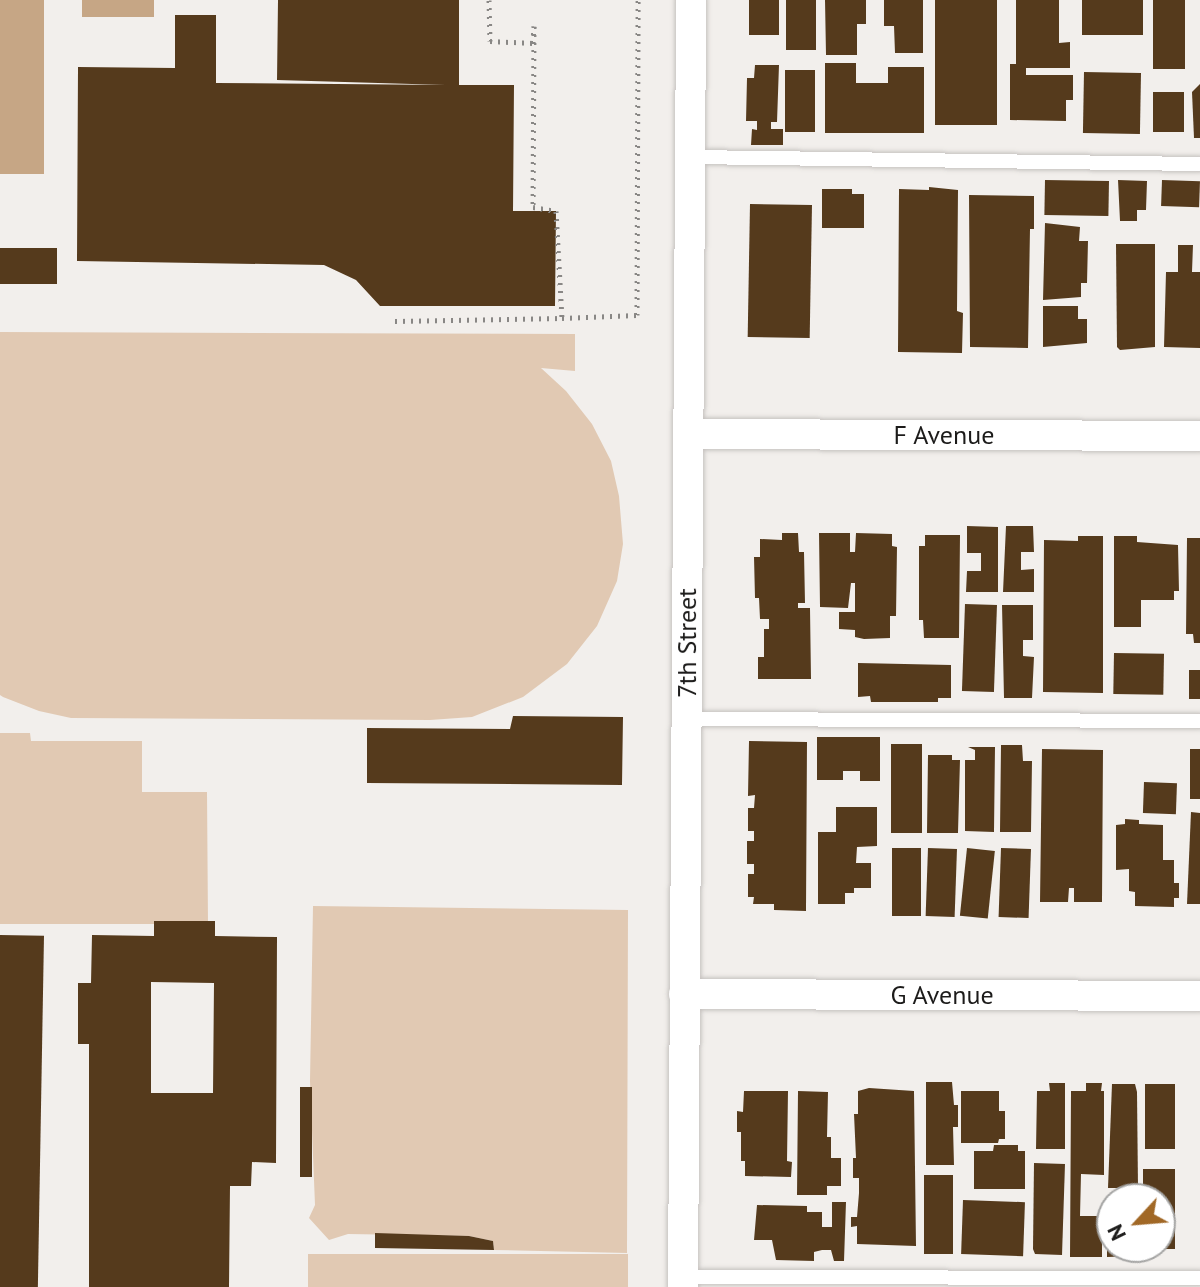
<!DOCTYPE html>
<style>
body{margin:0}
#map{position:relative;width:1200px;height:1287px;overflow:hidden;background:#f2efec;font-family:"PT Sans",sans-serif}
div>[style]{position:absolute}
.green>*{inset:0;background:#e1c9b3;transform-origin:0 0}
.water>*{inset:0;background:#c6a685;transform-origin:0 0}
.building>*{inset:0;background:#553a1c;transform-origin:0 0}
.path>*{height:5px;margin-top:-2.5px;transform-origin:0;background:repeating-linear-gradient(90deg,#898785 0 2px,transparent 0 8px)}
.roads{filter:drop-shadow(0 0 2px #c5c2bf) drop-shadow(0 0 2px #c5c2bf)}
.service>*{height:14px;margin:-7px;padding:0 7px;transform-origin:7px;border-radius:7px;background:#fff}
.minor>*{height:30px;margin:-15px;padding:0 15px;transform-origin:15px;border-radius:15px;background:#fff}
span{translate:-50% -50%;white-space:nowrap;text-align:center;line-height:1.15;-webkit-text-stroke:8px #fff;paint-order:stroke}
.street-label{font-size:26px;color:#1c1b1a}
.north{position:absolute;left:1096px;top:1183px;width:80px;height:80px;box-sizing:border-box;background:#fff;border:2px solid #a4a4a3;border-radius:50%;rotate:244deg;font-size:22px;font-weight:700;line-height:32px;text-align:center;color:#1c1b1a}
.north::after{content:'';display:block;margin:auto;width:28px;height:36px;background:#a16826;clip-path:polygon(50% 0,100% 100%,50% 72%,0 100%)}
</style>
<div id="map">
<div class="green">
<div style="clip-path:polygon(0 332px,575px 334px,575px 371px,541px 368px,566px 391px,592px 424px,611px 461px,619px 496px,623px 544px,617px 581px,597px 626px,567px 664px,523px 697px,472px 717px,430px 720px,71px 718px,39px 711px,3px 697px,0 695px)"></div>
<div style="clip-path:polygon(0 733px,30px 733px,31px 741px,142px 741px,142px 792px,207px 792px,208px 924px,0 924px)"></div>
<div style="clip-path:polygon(313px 906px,628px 910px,627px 1253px,494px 1250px,493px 1241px,469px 1236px,348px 1234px,329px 1240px,309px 1218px,315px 1205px,310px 1081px)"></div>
<div style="left:308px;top:1254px;width:320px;height:33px"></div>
</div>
<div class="water">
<div style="left:0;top:0;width:44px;height:174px"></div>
<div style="left:82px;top:0;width:72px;height:17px"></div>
</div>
<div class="building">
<div style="clip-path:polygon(278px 0,459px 0,459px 85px,514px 85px,513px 211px,556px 211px,555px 306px,380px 306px,356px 280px,324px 265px,77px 261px,78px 67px,175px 68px,175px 15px,216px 15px,216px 83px,446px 85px,277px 80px)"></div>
<div style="left:749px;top:0;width:30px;height:35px"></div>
<div style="left:786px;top:0;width:30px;height:50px"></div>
<div style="clip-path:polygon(825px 0,866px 0,866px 24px,857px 24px,857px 55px,826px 55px)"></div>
<div style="clip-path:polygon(884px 0,923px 0,923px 53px,895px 53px,894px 26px,884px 26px)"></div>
<div style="left:935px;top:0;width:62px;height:125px"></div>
<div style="clip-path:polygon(1016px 0,1059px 0,1059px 43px,1070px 42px,1070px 68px,1026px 68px,1026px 75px,1073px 75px,1073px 100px,1066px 100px,1066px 121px,1010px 120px,1010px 64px,1016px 64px)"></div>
<div style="left:1082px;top:0;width:61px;height:35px"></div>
<div style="left:1153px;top:0;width:32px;height:69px"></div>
<div style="clip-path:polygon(825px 63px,856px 63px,856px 83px,888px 83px,888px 67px,924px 67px,924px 133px,825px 133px)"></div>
<div style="clip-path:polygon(755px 65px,779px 65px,777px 122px,771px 122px,771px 129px,783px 129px,783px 145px,751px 145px,752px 129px,757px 130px,757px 121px,746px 121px,747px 78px,754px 78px)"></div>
<div style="left:785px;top:70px;width:30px;height:62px"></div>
<div style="left:1084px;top:72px;width:57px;height:61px;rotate:1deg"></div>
<div style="clip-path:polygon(1200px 84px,1200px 138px,1194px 138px,1192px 92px)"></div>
<div style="left:1153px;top:92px;width:31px;height:40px"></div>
<div style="left:1045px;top:180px;width:64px;height:35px;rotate:1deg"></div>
<div style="clip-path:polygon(1118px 180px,1147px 181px,1146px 210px,1137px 210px,1137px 221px,1120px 221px)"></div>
<div style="left:1162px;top:180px;width:38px;height:26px;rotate:2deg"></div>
<div style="clip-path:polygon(929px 187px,958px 190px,957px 311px,963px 313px,962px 353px,898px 352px,899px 189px,929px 190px)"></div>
<div style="clip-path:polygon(822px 189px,852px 189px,852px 194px,864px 194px,864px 228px,822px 228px)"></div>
<div style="clip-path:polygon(969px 195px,1034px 196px,1034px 229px,1030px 229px,1028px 348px,970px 347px)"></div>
<div style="left:750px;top:204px;width:62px;height:133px;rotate:1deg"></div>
<div style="clip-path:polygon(1045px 223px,1080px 227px,1079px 241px,1088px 241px,1087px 283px,1081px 283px,1081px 297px,1043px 300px)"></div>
<div style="clip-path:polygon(1116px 244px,1155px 244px,1155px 347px,1120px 350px,1117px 347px)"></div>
<div style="clip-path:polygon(1178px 245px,1193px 245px,1192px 272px,1200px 272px,1200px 348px,1164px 347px,1166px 272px,1178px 272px)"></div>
<div style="left:0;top:248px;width:57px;height:36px"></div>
<div style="clip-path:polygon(1043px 306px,1078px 306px,1078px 319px,1087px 319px,1087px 343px,1043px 347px)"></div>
<div style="clip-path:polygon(967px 526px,998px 527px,998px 592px,966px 592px,967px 571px,981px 571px,981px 553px,967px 553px)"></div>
<div style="clip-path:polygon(1006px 526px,1033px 526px,1034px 552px,1021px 552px,1021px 570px,1034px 569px,1034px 592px,1003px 592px)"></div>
<div style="clip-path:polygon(782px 533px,798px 533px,799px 552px,804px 552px,805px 603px,798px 603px,798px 608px,810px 608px,811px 679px,758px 679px,758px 657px,764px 657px,764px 629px,769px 629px,769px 619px,760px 619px,759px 598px,755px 598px,754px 557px,760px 557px,760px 539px,782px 540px)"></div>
<div style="clip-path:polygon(819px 533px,850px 533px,850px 552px,855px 552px,856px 533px,892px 534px,892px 546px,897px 547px,896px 616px,890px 616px,890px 638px,864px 639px,855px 637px,855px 630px,839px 629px,839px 612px,855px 612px,855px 583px,851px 583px,848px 608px,820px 607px)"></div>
<div style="clip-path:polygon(925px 535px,960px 535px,959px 638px,924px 638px,923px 620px,919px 620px,919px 546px,925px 546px)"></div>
<div style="clip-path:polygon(1078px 536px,1103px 536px,1103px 693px,1043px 692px,1044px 540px,1078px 541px)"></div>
<div style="clip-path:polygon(1114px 536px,1137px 536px,1137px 542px,1178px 545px,1179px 591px,1174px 591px,1174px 600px,1141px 600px,1141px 627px,1114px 627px)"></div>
<div style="clip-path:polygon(1187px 538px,1200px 538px,1200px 643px,1194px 643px,1193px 634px,1186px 634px)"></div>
<div style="left:965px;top:604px;width:32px;height:87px;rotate:2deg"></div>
<div style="clip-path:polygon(1002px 605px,1033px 605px,1033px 640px,1023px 640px,1023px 656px,1034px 657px,1032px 698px,1004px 698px)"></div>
<div style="left:1114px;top:653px;width:50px;height:41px;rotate:1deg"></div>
<div style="clip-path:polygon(858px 663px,951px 665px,951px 698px,938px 698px,938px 702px,871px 702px,870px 696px,858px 697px)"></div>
<div style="left:1189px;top:670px;width:11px;height:29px"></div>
<div style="clip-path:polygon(513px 716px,623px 717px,622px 785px,367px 783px,367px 728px,510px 729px)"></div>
<div style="clip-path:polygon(817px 737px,880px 737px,880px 781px,860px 781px,860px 771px,843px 771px,843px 780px,817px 780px)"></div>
<div style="clip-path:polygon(749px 741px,807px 742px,806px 911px,774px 910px,774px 904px,753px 904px,754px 897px,748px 897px,748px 874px,754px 874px,754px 864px,747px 864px,747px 841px,754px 841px,754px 831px,748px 831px,748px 808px,754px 808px,755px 795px,748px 796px)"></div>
<div style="left:891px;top:744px;width:31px;height:89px"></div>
<div style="clip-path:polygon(1001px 745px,1022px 745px,1023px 761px,1032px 761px,1031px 832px,1000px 832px)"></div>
<div style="clip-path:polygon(968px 747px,995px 747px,994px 832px,965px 831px,965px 760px,975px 760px,975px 750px)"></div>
<div style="clip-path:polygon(1042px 749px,1103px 750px,1102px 902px,1074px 902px,1074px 888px,1069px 888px,1068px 902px,1040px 902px)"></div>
<div style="left:1190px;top:749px;width:10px;height:50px"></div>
<div style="clip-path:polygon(928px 755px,952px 755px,952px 760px,960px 760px,958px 833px,927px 833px)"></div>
<div style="left:1144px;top:782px;width:33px;height:31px;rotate:2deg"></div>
<div style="clip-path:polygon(836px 807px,877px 807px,877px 846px,857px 847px,856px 863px,871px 863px,871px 888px,854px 888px,854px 893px,845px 893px,845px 904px,818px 904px,818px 832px,836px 832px)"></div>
<div style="clip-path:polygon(1191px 812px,1200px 813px,1200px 904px,1187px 904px)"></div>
<div style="clip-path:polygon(1125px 819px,1139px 820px,1139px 824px,1163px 825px,1163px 860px,1174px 860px,1174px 883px,1179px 883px,1179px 898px,1174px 898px,1174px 907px,1135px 906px,1135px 892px,1129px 891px,1129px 869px,1116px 870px,1116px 825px,1125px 824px)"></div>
<div style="left:892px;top:848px;width:29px;height:68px"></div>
<div style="left:928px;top:848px;width:29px;height:68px;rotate:2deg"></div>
<div style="left:967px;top:848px;width:28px;height:68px;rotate:6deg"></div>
<div style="left:1001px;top:848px;width:30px;height:69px;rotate:2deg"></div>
<div style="clip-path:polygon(evenodd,154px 921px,215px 921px,215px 936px,277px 937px,276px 1163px,252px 1162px,251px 1186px,230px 1186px,229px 1287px,89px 1287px,89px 1044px,78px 1044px,78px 983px,91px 983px,92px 935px,154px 936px,154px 921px,151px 982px,214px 983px,213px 1093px,151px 1093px,151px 982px)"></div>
<div style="left:0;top:935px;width:44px;height:352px;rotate:1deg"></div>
<div style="clip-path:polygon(926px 1082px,952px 1082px,954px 1105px,958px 1105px,958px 1127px,953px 1127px,954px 1165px,926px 1165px)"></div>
<div style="clip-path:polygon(1049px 1083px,1065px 1083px,1065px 1149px,1036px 1149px,1037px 1091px,1050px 1091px)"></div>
<div style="clip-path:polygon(1086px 1083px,1102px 1083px,1101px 1091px,1104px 1091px,1104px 1175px,1081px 1174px,1080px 1216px,1102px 1216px,1102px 1257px,1070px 1257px,1071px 1091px,1086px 1091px)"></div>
<div style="clip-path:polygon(1112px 1084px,1135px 1084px,1137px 1092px,1138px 1188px,1108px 1188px)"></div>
<div style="left:1145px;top:1084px;width:30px;height:65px"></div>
<div style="left:300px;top:1087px;width:12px;height:90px"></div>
<div style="clip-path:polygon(869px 1088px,914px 1091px,916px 1246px,857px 1244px,857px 1226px,851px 1227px,851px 1217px,857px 1217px,859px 1193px,859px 1178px,853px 1178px,853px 1158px,856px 1158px,854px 1114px,858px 1114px,858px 1091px)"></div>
<div style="clip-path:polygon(744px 1091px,788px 1091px,787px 1161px,792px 1162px,791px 1177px,745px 1176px,745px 1161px,741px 1161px,741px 1132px,737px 1132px,737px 1111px,743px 1112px)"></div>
<div style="clip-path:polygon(798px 1091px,828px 1092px,827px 1137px,831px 1137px,831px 1158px,841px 1158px,841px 1186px,827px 1186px,827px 1195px,797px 1195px)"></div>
<div style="clip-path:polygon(961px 1091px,999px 1091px,999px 1111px,1005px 1111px,1005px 1139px,999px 1139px,998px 1143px,961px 1143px)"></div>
<div style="clip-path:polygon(994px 1145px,1018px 1145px,1018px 1151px,1025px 1151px,1025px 1189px,974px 1189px,974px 1151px,993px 1151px)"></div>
<div style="clip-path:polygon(1034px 1163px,1065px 1164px,1062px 1255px,1035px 1254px,1033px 1249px)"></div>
<div style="clip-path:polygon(1143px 1169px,1175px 1169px,1175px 1249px,1160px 1249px,1160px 1199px,1143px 1199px)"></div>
<div style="left:924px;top:1175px;width:29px;height:79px"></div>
<div style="left:963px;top:1200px;width:62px;height:54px;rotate:2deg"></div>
<div style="clip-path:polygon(832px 1202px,846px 1202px,844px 1261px,834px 1261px,831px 1250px,822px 1250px,814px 1252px,814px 1261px,776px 1260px,772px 1240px,754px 1240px,757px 1205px,807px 1206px,807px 1212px,822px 1212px,822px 1227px,832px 1227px)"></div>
<div style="clip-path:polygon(1107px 1221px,1112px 1221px,1112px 1247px,1138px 1247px,1138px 1256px,1107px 1257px)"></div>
<div style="clip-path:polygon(375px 1233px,469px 1236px,493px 1241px,494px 1250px,375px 1248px)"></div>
</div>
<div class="path">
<div style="left:489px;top:0;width:41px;rotate:88.6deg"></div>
<div style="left:490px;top:41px;width:43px;rotate:2.7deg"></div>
<div style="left:533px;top:43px;width:17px;rotate:-87deg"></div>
<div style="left:534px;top:26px;width:181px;rotate:90.3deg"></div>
<div style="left:533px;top:207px;width:23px;rotate:10deg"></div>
<div style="left:556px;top:211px;width:107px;rotate:86.8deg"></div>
<div style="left:562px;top:318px;width:75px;rotate:-2.3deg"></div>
<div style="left:637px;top:315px;width:315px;rotate:-89.8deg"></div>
<div style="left:395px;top:321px;width:167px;rotate:-1deg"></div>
</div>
<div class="roads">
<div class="service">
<div style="left:690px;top:157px;width:510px;rotate:0.79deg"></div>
<div style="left:686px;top:719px;width:514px;rotate:0.22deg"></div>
<div style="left:683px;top:1277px;width:517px;rotate:0.11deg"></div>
</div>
<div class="minor">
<div style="left:688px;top:434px;width:512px;rotate:0.22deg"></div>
<div style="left:684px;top:994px;width:516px;rotate:0.22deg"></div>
<div style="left:683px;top:1287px;width:1287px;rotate:-89.64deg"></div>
</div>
</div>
<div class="street-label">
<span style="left:944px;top:435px">F Avenue</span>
<span style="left:687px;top:643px;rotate:-90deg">7th Street</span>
<span style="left:942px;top:995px">G Avenue</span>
</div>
<div class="north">N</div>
</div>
